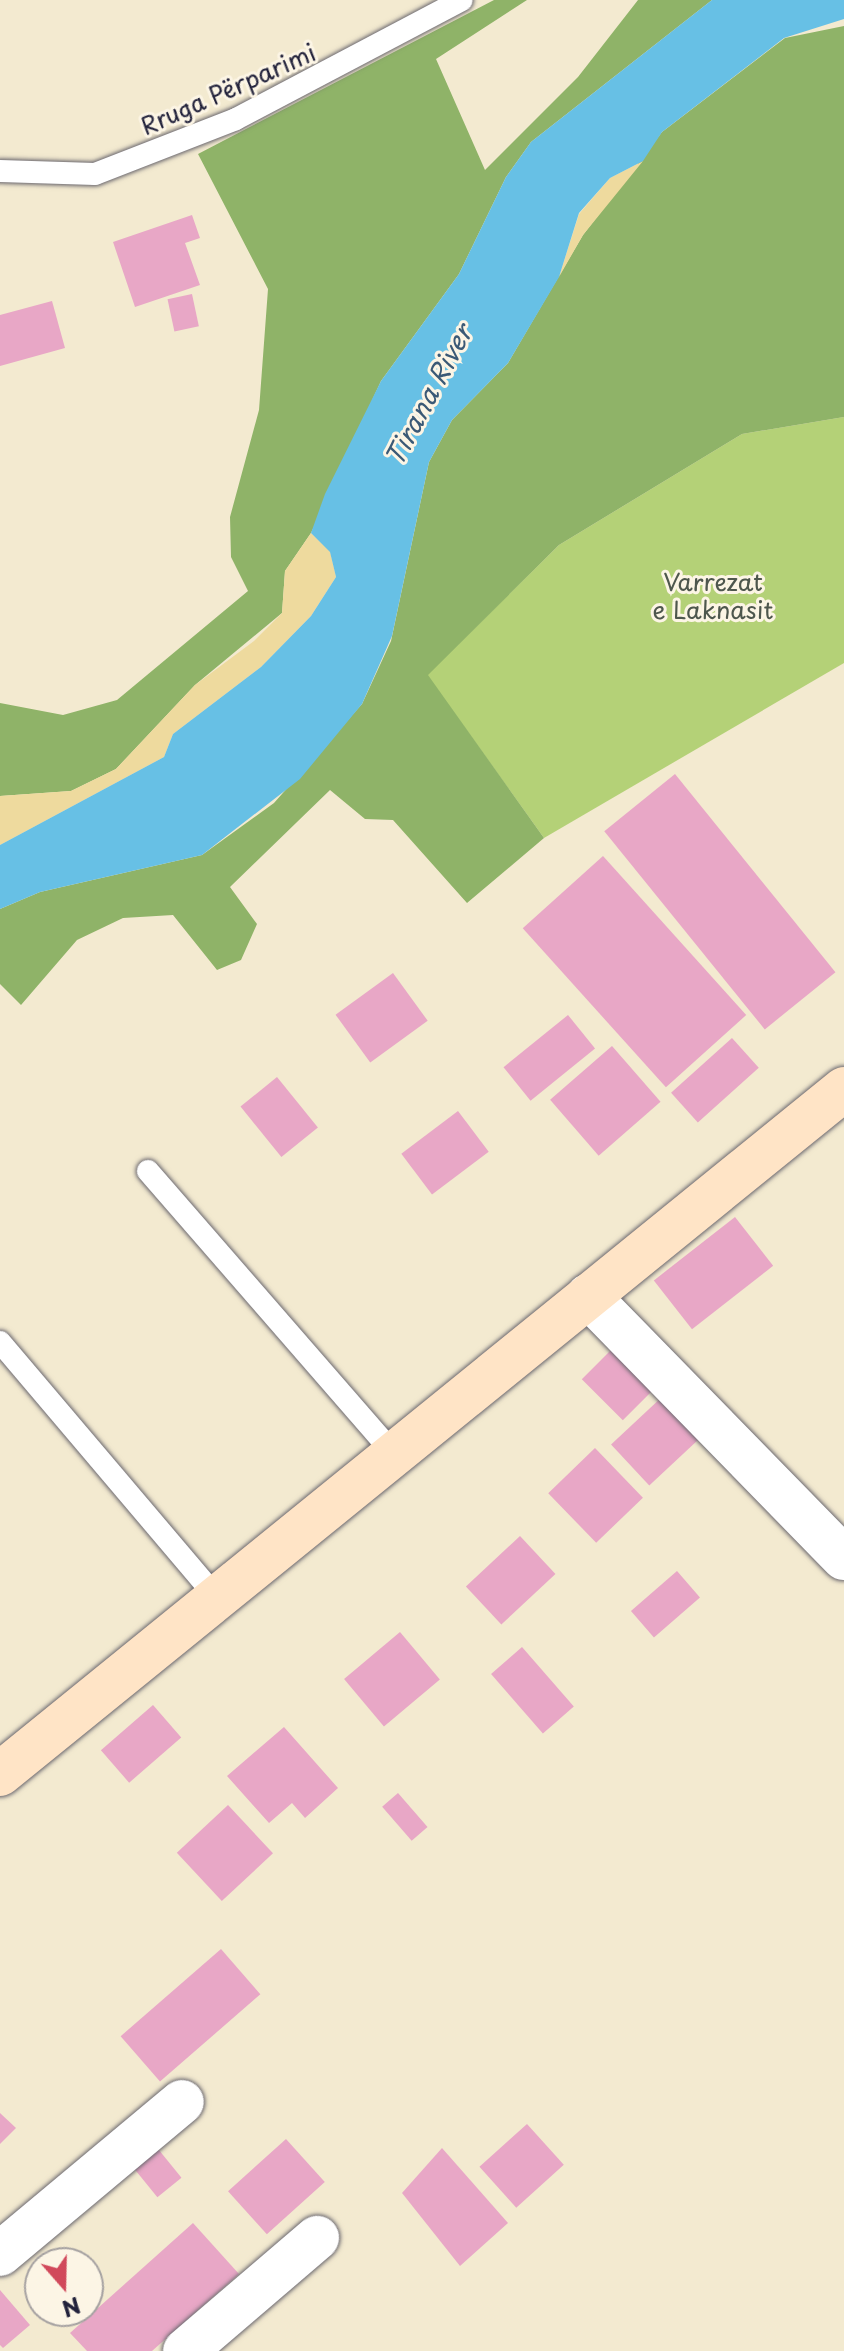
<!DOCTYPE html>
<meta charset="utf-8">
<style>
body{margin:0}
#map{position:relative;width:844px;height:2351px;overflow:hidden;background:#f3ead0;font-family:"Playpen Sans",sans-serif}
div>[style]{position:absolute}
.green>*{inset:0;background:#b4d177}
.forest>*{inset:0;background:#8fb368}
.sand>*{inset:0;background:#eeda9e}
.water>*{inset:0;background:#67c0e5}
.building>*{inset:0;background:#e8a7c6;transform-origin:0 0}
.roads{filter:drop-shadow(0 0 2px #6b686f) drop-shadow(0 0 2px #6b686f)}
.lane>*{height:22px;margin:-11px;padding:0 11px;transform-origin:11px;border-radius:11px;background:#fff}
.street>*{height:44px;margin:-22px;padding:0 22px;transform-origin:22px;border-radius:22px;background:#fff}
.secondary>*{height:44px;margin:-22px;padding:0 22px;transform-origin:22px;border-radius:22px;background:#ffe4c6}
span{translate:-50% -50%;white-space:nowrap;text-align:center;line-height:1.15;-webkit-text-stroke:6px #fcf5e5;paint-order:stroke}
.street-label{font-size:24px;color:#22223b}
.park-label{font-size:24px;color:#4e574d}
.water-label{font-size:26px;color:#3a5976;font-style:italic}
.north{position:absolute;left:24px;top:2247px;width:80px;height:80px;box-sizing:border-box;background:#fcf5e5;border:2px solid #a5a1a1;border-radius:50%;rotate:160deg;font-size:22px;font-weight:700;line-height:32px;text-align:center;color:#22223b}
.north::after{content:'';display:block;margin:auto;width:28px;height:36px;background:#d1495b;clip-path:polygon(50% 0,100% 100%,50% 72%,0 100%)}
</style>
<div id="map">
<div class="green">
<div style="clip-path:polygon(844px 417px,844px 663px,544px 838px,427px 675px,559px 545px,742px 434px)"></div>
</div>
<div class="forest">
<div style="clip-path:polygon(494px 0,527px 0,436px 59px,485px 170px,578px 77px,638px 0,712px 0,531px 142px,506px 177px,459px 274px,381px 381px,311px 533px,285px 571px,282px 613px,195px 685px,116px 769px,71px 791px,0 796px,0 703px,63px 715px,117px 700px,248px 591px,231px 557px,230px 517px,259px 410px,268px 289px,198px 154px)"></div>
<div style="clip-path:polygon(844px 26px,844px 417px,742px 434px,559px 545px,428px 675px,544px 838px,467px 903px,393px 820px,365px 819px,330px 790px,230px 887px,257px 924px,241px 960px,217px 970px,173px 915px,123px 918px,77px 940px,21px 1005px,0 984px,0 909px,40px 892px,202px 855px,274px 803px,362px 704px,391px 641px,429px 462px,452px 420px,508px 363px,583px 235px,662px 132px,785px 38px)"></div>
</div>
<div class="sand">
<div style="clip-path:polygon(643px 161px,583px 235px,559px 277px,579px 214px,610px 178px)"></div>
<div style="clip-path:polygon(311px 533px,330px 551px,336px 577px,311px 616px,261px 667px,173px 734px,164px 757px,0 845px,0 796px,71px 791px,116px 769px,195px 685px,254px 641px,282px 613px,285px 571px)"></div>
</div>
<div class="water">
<div style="clip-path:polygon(712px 0,844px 0,844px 19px,784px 38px,662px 132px,643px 161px,610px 178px,579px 213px,559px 277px,508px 363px,452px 420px,429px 462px,392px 636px,362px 704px,300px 779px,202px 855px,40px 892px,0 909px,0 845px,164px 757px,173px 734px,261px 667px,311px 616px,336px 577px,330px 552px,311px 533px,325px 494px,381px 381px,459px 274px,506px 177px,531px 142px)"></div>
</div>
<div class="building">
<div style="clip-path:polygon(192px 215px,200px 238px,185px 243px,200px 285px,135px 307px,113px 242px)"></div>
<div style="left:192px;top:294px;width:33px;height:25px;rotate:78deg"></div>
<div style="clip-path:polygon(52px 301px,65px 348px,0 366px,0 315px)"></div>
<div style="left:675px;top:774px;width:255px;height:91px;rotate:51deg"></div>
<div style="left:603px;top:856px;width:214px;height:108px;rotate:48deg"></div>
<div style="left:393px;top:973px;width:59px;height:71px;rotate:54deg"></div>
<div style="left:568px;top:1015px;width:43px;height:83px;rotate:51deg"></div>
<div style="left:732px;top:1038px;width:40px;height:82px;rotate:48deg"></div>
<div style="left:612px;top:1046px;width:74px;height:82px;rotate:49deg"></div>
<div style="left:277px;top:1077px;width:65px;height:47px;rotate:51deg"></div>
<div style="left:458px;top:1111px;width:51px;height:71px;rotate:53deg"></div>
<div style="left:735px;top:1217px;width:62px;height:103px;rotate:52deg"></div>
<div style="left:620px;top:1341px;width:58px;height:54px;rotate:45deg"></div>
<div style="left:663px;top:1396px;width:56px;height:71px;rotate:47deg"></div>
<div style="left:595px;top:1448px;width:69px;height:65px;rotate:46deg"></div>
<div style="left:520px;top:1536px;width:52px;height:74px;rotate:47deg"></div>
<div style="left:677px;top:1571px;width:35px;height:61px;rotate:49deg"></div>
<div style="left:400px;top:1632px;width:62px;height:73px;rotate:50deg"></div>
<div style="left:522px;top:1647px;width:79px;height:41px;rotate:49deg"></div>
<div style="left:153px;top:1705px;width:43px;height:69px;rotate:49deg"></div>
<div style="clip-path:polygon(284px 1727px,338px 1788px,305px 1818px,292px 1803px,269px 1823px,227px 1776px)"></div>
<div style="left:398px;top:1793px;width:45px;height:21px;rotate:49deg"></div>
<div style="left:228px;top:1805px;width:66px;height:70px;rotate:47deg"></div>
<div style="left:221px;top:1949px;width:60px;height:133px;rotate:49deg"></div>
<div style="clip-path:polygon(0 2113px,16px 2128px,0 2144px)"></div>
<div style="left:527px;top:2124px;width:55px;height:64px;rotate:48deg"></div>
<div style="left:150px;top:2139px;width:50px;height:31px;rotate:51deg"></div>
<div style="left:286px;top:2139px;width:58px;height:78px;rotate:48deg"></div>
<div style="clip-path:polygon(442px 2148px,508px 2223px,460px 2266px,402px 2193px)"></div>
<div style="clip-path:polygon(193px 2223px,239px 2274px,152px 2351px,87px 2351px,70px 2333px)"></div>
<div style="clip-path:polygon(0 2290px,30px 2325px,3px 2348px,0 2345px)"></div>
</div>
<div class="roads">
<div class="lane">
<div style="left:0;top:171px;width:95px;rotate:1.8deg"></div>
<div style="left:95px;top:174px;width:151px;rotate:-21.3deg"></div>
<div style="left:236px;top:119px;width:255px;rotate:-27.8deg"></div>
<div style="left:148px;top:1171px;width:372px;rotate:49deg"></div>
<div style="left:0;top:1342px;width:334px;rotate:49.7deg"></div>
</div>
<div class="street">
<div style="left:588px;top:1296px;width:366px;rotate:45.7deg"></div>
<div style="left:0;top:2254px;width:237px;rotate:-39.9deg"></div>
<div style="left:185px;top:2351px;width:174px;rotate:-40.6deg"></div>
</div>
<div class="secondary">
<div style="left:0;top:1774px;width:1087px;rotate:-39.06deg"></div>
</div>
</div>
<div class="street-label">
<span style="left:228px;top:89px;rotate:-24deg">Rruga Përparimi</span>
</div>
<div class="park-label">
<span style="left:713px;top:596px">Varrezat<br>e Laknasit</span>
</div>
<div class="water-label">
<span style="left:428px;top:395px;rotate:-62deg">Tirana River</span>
</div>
<div class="north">N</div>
</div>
